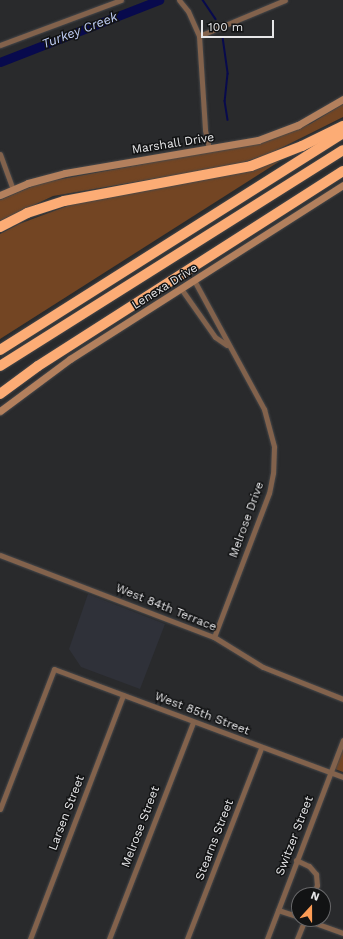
<!DOCTYPE html>
<style>
body{margin:0}
#map{position:relative;width:343px;height:939px;overflow:hidden;background:#292a2c;font-family:"Work Sans",sans-serif}
div>[style]{position:absolute}
.built>*{inset:0;background:#2f3139}
.green>*{inset:0;background:#734523}
.stream>*{height:1.5px;margin:-0.75px;padding:0 0.75px;transform-origin:0.75px;border-radius:0.75px;background:#080a4d}
.river>*{height:9px;margin:-4.5px;padding:0 4.5px;transform-origin:4.5px;border-radius:4.5px;background:#080a4d}
.roads{filter:drop-shadow(0 0 1px #47484a) drop-shadow(0 0 1px #47484a)}
.street>*{height:5px;margin:-2.5px;padding:0 2.5px;transform-origin:2.5px;border-radius:2.5px;background:#82624c}
.secondary>*{height:7px;margin:-3.5px;padding:0 3.5px;transform-origin:3.5px;border-radius:3.5px;background:#b3805d}
.highway>*{height:10px;margin:-5px;padding:0 5px;transform-origin:5px;border-radius:5px;background:#fcac75}
span{translate:-50% -50%;white-space:nowrap;text-align:center;line-height:1.15;-webkit-text-stroke:3px #121314;paint-order:stroke}
.street-label{font-size:12px;color:#e6e6e8}
.water-label{font-size:13px;color:#c0cef7;font-style:italic}
.north{position:absolute;left:291px;top:887px;width:40px;height:40px;box-sizing:border-box;background:#121314;border:1px solid #676769;border-radius:50%;rotate:21deg;font-size:11px;font-weight:700;line-height:16px;text-align:center;color:#e6e6e8}
.north::after{content:'';display:block;margin:auto;width:14px;height:18px;background:#fd9c55;clip-path:polygon(50% 0,100% 100%,50% 72%,0 100%)}
.scale{position:absolute;left:201px;top:20px;width:73px;height:18px;box-sizing:border-box;border:2px solid #e6e6e8;border-top:0;padding-left:5px;font-size:12px;line-height:14px;white-space:nowrap;color:#e6e6e8;-webkit-text-stroke:3px #121314;paint-order:stroke}
</style>
<div id="map">
<div class="built">
<div style="clip-path:polygon(88px 594px,165px 624px,140px 689px,81px 667px,69px 649px)"></div>
</div>
<div class="green">
<div style="clip-path:polygon(343px 104px,343px 117px,269px 154px,235px 165px,53px 196px,0 221px,0 200px,40px 183px,258px 143px,310px 124px)"></div>
<div style="clip-path:polygon(280px 161px,0 339px,0 234px,19px 224px,70px 205px)"></div>
<div style="clip-path:polygon(343px 748px,343px 772px,335px 769px)"></div>
</div>
<div class="stream">
<div style="left:203px;top:0;width:23px;rotate:56deg"></div>
<div style="left:223px;top:37px;width:37px;rotate:82deg"></div>
<div style="left:228px;top:74px;width:27px;rotate:96deg"></div>
<div style="left:225px;top:101px;width:19px;rotate:81deg"></div>
</div>
<div class="river">
<div style="left:0;top:62px;width:171px;rotate:-21.3deg"></div>
</div>
<div class="roads">
<div class="street">
<div style="left:179px;top:0;width:14px;rotate:51deg"></div>
<div style="left:188px;top:11px;width:27px;rotate:66deg"></div>
<div style="left:199px;top:36px;width:94px;rotate:86.3deg"></div>
<div style="left:205px;top:130px;width:19px;rotate:78deg"></div>
<div style="left:199px;top:36px;width:93px;rotate:-22.7deg"></div>
<div style="left:0;top:45px;width:129px;rotate:-20.4deg"></div>
<div style="left:0;top:154px;width:37px;rotate:70deg"></div>
<div style="left:195px;top:282px;width:145px;rotate:61.5deg"></div>
<div style="left:264px;top:409px;width:39px;rotate:75deg"></div>
<div style="left:274px;top:447px;width:26px;rotate:92deg"></div>
<div style="left:273px;top:473px;width:20px;rotate:101deg"></div>
<div style="left:269px;top:493px;width:154px;rotate:110.9deg"></div>
<div style="left:182px;top:290px;width:57px;rotate:54.9deg"></div>
<div style="left:215px;top:337px;width:14px;rotate:34deg"></div>
<div style="left:0;top:555px;width:229px;rotate:21deg"></div>
<div style="left:214px;top:637px;width:57px;rotate:31.5deg"></div>
<div style="left:263px;top:667px;width:86px;rotate:21.8deg"></div>
<div style="left:0;top:809px;width:150px;rotate:-68.9deg"></div>
<div style="left:54px;top:669px;width:309px;rotate:20.5deg"></div>
<div style="left:296px;top:860px;width:14px;rotate:25deg"></div>
<div style="left:309px;top:866px;width:11px;rotate:49deg"></div>
<div style="left:316px;top:874px;width:11px;rotate:85deg"></div>
<div style="left:317px;top:885px;width:11px;rotate:112deg"></div>
<div style="left:278px;top:910px;width:22px;rotate:18deg"></div>
<div style="left:304px;top:919px;width:41px;rotate:19.7deg"></div>
<div style="left:30px;top:939px;width:261px;rotate:-69.1deg"></div>
<div style="left:109px;top:939px;width:233px;rotate:-68.8deg"></div>
<div style="left:187px;top:939px;width:205px;rotate:-68.8deg"></div>
<div style="left:267px;top:939px;width:213px;rotate:-69.1deg"></div>
<div style="left:297px;top:939px;width:22px;rotate:-68deg"></div>
</div>
<div class="secondary">
<div style="left:0;top:195px;width:30px;rotate:-23deg"></div>
<div style="left:28px;top:183px;width:38px;rotate:-15deg"></div>
<div style="left:65px;top:173px;width:196px;rotate:-9.7deg"></div>
<div style="left:258px;top:140px;width:43px;rotate:-20.6deg"></div>
<div style="left:298px;top:125px;width:52px;rotate:-30deg"></div>
<div style="left:0;top:411px;width:87px;rotate:-36.6deg"></div>
<div style="left:70px;top:359px;width:324px;rotate:-32.5deg"></div>
</div>
<div class="highway">
<div style="left:0;top:227px;width:30px;rotate:-27deg"></div>
<div style="left:27px;top:213px;width:39px;rotate:-18deg"></div>
<div style="left:64px;top:201px;width:190px;rotate:-10.6deg"></div>
<div style="left:251px;top:166px;width:55px;rotate:-21.4deg"></div>
<div style="left:302px;top:146px;width:46px;rotate:-26deg"></div>
<div style="left:0;top:350px;width:406px;rotate:-32.3deg"></div>
<div style="left:0;top:366px;width:405px;rotate:-32.2deg"></div>
<div style="left:0;top:394px;width:47px;rotate:-36.4deg"></div>
<div style="left:38px;top:366px;width:362px;rotate:-32.6deg"></div>
</div>
</div>
<div class="street-label">
<span style="left:173px;top:144px;rotate:-9deg">Marshall Drive</span>
<span style="left:165px;top:287px;rotate:-32deg">Lenexa Drive</span>
<span style="left:247px;top:520px;rotate:-70deg">Melrose Drive</span>
<span style="left:166px;top:608px;rotate:22deg">West 84th Terrace</span>
<span style="left:202px;top:714px;rotate:21deg">West 85th Street</span>
<span style="left:67px;top:813px;rotate:-69deg">Larsen Street</span>
<span style="left:141px;top:827px;rotate:-69deg">Melrose Street</span>
<span style="left:295px;top:836px;rotate:-69deg">Switzer Street</span>
<span style="left:215px;top:840px;rotate:-69deg">Stearns Street</span>
</div>
<div class="water-label">
<span style="left:80px;top:31px;rotate:-21deg">Turkey Creek</span>
</div>
<div class="north">N</div>
<div class="scale">100 m</div>
</div>
